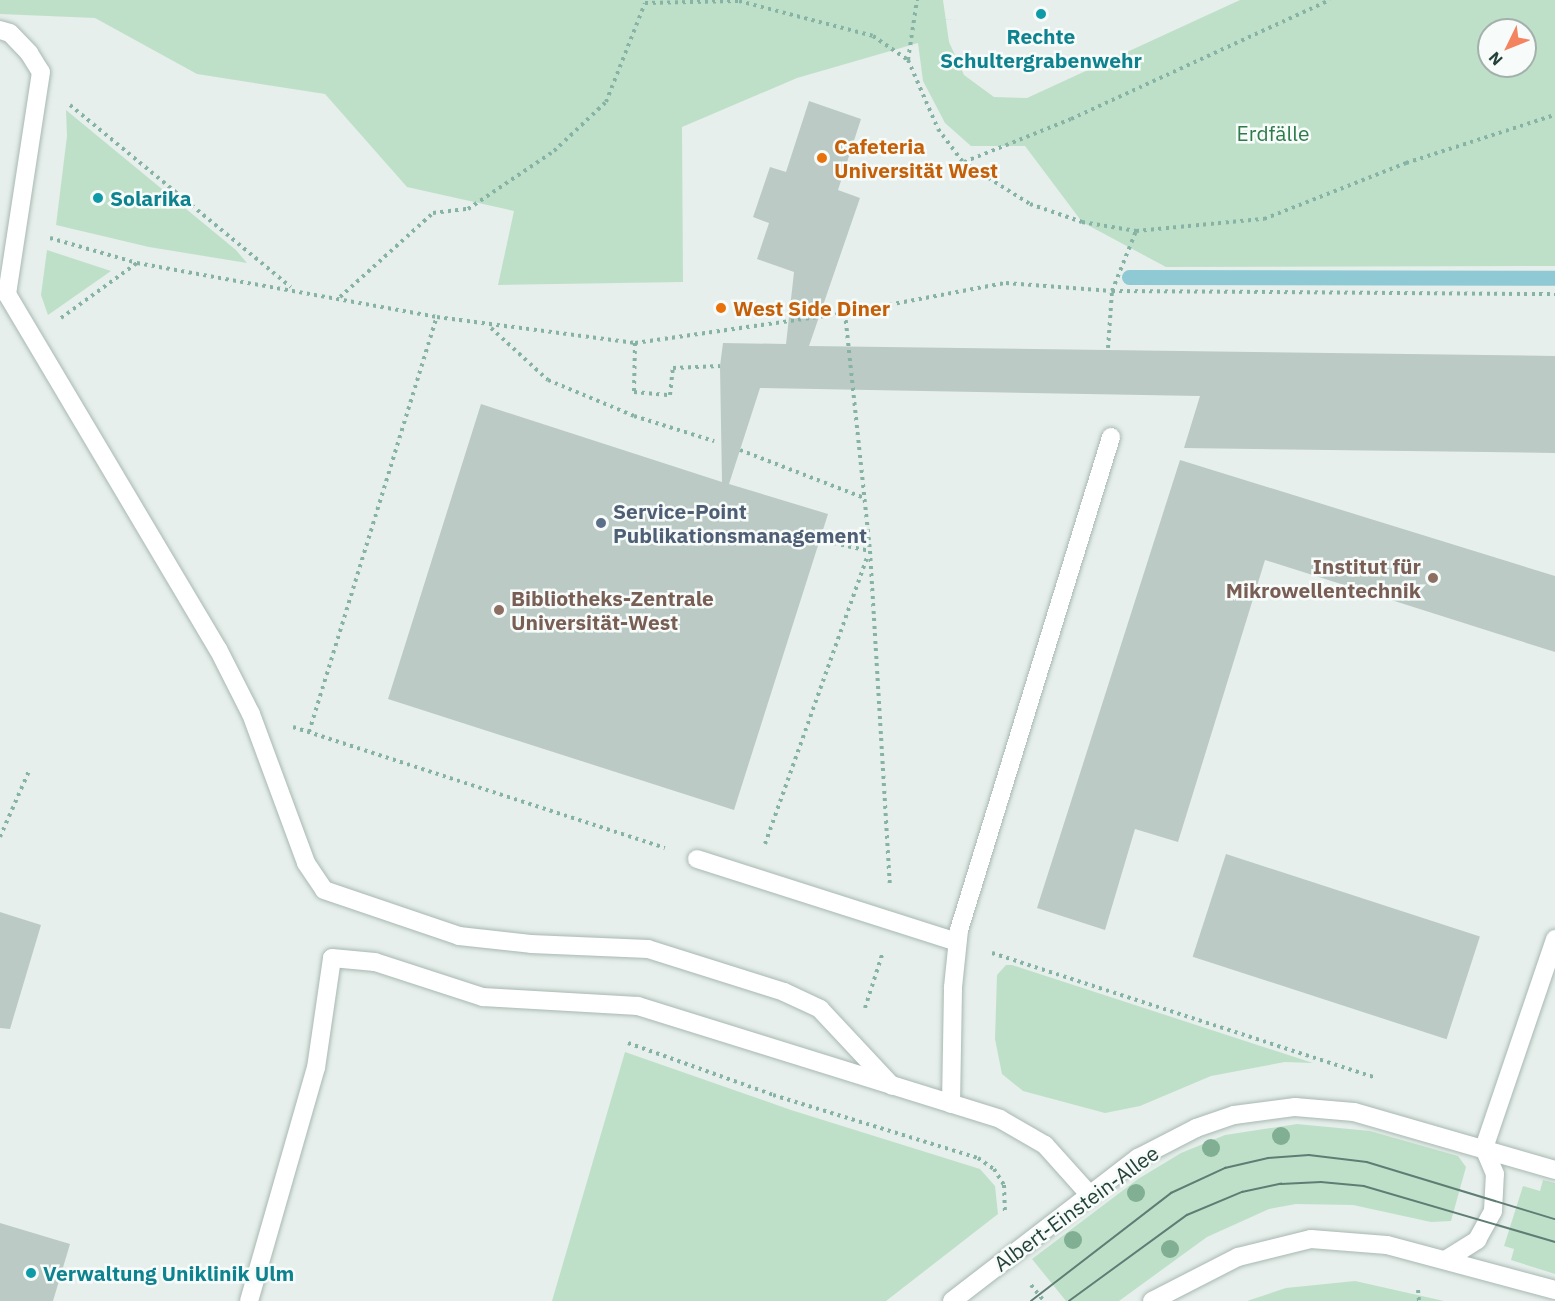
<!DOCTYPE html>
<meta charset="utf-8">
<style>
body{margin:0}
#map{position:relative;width:1555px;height:1301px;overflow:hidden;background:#e6efeb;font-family:"IBM Plex Sans",sans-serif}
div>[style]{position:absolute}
.green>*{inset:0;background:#bfe0c8}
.stream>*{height:15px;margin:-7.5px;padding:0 7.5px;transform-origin:7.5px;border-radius:7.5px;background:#8ec9d4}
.building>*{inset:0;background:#bbcac4;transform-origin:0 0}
.path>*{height:4px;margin-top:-2px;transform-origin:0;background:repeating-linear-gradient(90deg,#86b3a5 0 3px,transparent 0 7.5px)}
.roads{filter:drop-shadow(0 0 2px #a8b8b2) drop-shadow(0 0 2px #a8b8b2)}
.lane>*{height:18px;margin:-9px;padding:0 9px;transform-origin:9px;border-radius:9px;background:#fff}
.secondary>*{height:18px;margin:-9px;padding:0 9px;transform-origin:9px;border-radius:9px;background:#fff}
.tram>*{height:1.5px;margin:-0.75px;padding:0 0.75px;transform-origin:0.75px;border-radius:0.75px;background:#5f7d75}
.trees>*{width:18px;height:18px;margin:-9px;border-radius:50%;background:#80af93}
.dots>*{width:16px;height:16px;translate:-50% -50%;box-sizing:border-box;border:3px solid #f7fbf9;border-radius:50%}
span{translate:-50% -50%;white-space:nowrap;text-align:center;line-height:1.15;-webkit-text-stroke:5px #f7fbf9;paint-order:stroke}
.culture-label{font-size:21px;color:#0d838f;font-weight:700}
.left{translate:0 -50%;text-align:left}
.park-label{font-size:21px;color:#2d7a4b}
.food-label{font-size:21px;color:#c56008;font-weight:700}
.service-label{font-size:21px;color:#4e5e75;font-weight:700}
.education-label{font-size:21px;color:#785e54;font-weight:700}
.right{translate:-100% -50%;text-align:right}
.street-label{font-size:21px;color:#24423a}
.north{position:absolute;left:1477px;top:18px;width:60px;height:60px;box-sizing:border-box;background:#f7fbf9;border:2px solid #a3b1ad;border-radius:50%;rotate:227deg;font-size:16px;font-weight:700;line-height:24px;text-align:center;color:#24423a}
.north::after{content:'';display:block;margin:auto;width:21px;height:27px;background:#f4845f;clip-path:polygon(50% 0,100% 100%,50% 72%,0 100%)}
</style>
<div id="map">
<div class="green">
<div style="clip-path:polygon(evenodd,0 0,943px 0,949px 42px,964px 75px,994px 97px,1027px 98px,1240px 0,1555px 0,1555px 266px,1166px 267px,1082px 222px,1025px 146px,971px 146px,945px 123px,923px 81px,918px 43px,797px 78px,682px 127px,683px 282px,498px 285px,514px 211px,407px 187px,325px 94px,197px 74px,95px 18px,0 14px,0 0,1489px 30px,1525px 30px,1525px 66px,1489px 66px,1489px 30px)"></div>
<div style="clip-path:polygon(66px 110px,236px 250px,247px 263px,149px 247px,56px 225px,67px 136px)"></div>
<div style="clip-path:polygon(47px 250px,111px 271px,48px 315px,41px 295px)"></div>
<div style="clip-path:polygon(1006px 965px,1012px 965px,1313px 1063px,1285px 1062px,1211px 1076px,1140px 1106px,1105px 1113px,1023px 1091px,1002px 1074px,995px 1039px,997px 975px)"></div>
<div style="clip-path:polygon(625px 1052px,791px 1110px,980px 1169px,995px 1186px,998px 1214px,886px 1301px,552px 1301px)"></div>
<div style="clip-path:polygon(1297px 1124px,1370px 1131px,1458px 1156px,1466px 1167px,1451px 1221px,1431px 1222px,1353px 1205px,1296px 1204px,1269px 1209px,1207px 1237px,1119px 1301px,1066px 1301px,1032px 1259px,1138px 1179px,1181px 1153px,1225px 1135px)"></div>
<div style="clip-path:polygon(1543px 1180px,1555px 1183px,1555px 1274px,1511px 1260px,1514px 1249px,1504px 1246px,1523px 1186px,1540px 1191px)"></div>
<div style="clip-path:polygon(1355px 1281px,1444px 1301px,1247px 1301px,1286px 1288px)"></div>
</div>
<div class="stream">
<div style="left:1129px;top:277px;width:426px;rotate:0.1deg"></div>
</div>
<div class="building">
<div style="clip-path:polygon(809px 101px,861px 119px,838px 190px,860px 198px,809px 346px,1555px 356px,1555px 453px,1184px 448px,1200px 396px,760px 388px,729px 484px,828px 514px,734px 810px,388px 699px,481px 404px,722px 482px,720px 366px,723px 343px,786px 344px,794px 272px,757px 259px,769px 223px,753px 217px,770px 167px,786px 172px)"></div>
<div style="clip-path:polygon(1180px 460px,1555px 576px,1555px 652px,1265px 560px,1178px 842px,1135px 829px,1105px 930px,1037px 908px)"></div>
<div style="left:1226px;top:854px;width:267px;height:108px;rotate:18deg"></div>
<div style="clip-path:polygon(0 912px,41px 925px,10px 1029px,0 1028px)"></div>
<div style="clip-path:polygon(0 1223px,70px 1244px,53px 1301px,0 1301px)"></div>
</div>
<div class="path">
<div style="left:908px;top:60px;width:61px;rotate:-81.5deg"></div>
<div style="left:70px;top:105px;width:286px;rotate:39.5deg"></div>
<div style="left:964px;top:162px;width:115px;rotate:-21.9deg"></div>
<div style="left:1071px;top:119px;width:285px;rotate:-24.7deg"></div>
<div style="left:50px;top:238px;width:91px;rotate:16deg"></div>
<div style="left:137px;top:263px;width:305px;rotate:10.2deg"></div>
<div style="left:437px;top:317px;width:200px;rotate:7.5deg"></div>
<div style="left:635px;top:343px;width:212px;rotate:-8.1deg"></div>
<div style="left:845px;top:313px;width:164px;rotate:-10.6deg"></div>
<div style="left:1006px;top:283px;width:106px;rotate:4.3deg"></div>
<div style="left:1112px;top:291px;width:443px;rotate:0.4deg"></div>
<div style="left:340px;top:297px;width:125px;rotate:-42.1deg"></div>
<div style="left:433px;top:213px;width:35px;rotate:-7deg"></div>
<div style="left:468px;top:209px;width:104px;rotate:-34deg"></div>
<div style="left:554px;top:151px;width:71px;rotate:-43.3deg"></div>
<div style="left:606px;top:102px;width:106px;rotate:-68.5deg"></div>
<div style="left:645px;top:3px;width:94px;rotate:-1.2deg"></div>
<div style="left:739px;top:1px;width:138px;rotate:14.6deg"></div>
<div style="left:873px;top:36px;width:42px;rotate:34.4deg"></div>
<div style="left:908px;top:60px;width:75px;rotate:66.5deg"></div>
<div style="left:938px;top:129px;width:41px;rotate:52.9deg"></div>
<div style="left:963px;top:162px;width:79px;rotate:32.1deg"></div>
<div style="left:1030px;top:204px;width:55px;rotate:19.1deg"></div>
<div style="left:1082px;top:222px;width:55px;rotate:9.5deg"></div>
<div style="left:1136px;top:231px;width:129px;rotate:-5.4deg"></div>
<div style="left:1264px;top:219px;width:153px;rotate:-21.5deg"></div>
<div style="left:1406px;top:163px;width:157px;rotate:-17.9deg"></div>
<div style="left:845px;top:313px;width:239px;rotate:84deg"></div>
<div style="left:870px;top:551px;width:333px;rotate:86.6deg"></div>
<div style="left:61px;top:318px;width:94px;rotate:-35.9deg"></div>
<div style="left:491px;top:328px;width:77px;rotate:42.4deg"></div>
<div style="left:548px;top:380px;width:93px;rotate:22.7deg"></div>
<div style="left:634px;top:416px;width:84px;rotate:17.4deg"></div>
<div style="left:635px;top:343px;width:49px;rotate:91.2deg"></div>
<div style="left:634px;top:392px;width:36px;rotate:5deg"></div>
<div style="left:670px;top:395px;width:27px;rotate:-84deg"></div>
<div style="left:673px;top:368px;width:47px;rotate:-2.4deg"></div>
<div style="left:1108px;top:348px;width:57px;rotate:-86deg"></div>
<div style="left:1112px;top:291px;width:65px;rotate:-68.2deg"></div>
<div style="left:740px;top:450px;width:131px;rotate:21.1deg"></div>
<div style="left:819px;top:540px;width:52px;rotate:12.2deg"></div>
<div style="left:293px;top:727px;width:391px;rotate:18deg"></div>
<div style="left:309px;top:732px;width:434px;rotate:-72.9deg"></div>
<div style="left:0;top:837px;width:72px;rotate:-66.3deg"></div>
<div style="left:765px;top:844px;width:307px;rotate:-70.4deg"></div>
<div style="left:992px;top:953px;width:404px;rotate:18deg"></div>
<div style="left:865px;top:1008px;width:56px;rotate:-72.2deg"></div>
<div style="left:628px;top:1043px;width:154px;rotate:19.7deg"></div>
<div style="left:773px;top:1095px;width:214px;rotate:17.1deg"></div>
<div style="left:978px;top:1158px;width:19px;rotate:35deg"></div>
<div style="left:994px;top:1169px;width:19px;rotate:58deg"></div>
<div style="left:1004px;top:1185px;width:29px;rotate:88deg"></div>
<div style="left:1031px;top:1285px;width:21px;rotate:51deg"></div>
<div style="left:1418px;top:1290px;width:11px;rotate:85deg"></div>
</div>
<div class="roads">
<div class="lane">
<div style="left:0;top:30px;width:10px;rotate:17deg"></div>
<div style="left:10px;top:33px;width:28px;rotate:46deg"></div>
<div style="left:29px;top:53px;width:22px;rotate:58deg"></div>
<div style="left:41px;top:72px;width:225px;rotate:98.7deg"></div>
<div style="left:7px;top:294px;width:413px;rotate:59.3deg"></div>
<div style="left:218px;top:649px;width:73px;rotate:63.1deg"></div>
<div style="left:251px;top:714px;width:159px;rotate:69.7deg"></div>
<div style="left:306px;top:863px;width:32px;rotate:56deg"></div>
<div style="left:324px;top:890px;width:143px;rotate:18.8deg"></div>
<div style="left:459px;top:936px;width:72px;rotate:6.3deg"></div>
<div style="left:531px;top:944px;width:117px;rotate:2.4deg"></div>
<div style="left:648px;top:949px;width:143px;rotate:17.5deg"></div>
<div style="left:784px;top:992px;width:40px;rotate:25deg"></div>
<div style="left:820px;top:1009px;width:105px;rotate:46.9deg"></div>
<div style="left:697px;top:859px;width:273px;rotate:17.7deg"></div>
<div style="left:951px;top:1104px;width:117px;rotate:-89deg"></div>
<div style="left:953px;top:987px;width:57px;rotate:-84deg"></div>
<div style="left:959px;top:930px;width:516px;rotate:-72.86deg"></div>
<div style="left:1484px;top:1148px;width:221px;rotate:-71.2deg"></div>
<div style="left:249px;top:1301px;width:242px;rotate:-74deg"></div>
<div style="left:316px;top:1068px;width:111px;rotate:-81.7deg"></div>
<div style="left:332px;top:958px;width:43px;rotate:5.3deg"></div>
<div style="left:375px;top:962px;width:114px;rotate:18deg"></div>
<div style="left:483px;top:997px;width:155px;rotate:3.3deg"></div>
<div style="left:638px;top:1006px;width:379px;rotate:17.3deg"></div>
<div style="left:1000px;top:1119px;width:52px;rotate:30deg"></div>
<div style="left:1045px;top:1145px;width:66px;rotate:48.1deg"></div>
</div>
<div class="secondary">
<div style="left:1447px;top:1259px;width:36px;rotate:-32deg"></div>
<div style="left:1477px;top:1240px;width:33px;rotate:-61deg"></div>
<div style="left:1493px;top:1211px;width:37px;rotate:-87deg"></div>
<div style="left:1495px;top:1174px;width:28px;rotate:-113deg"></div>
<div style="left:952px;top:1301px;width:235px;rotate:-37.6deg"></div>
<div style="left:1138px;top:1158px;width:65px;rotate:-27.3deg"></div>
<div style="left:1196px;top:1128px;width:40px;rotate:-18.9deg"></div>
<div style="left:1234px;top:1115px;width:62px;rotate:-7.5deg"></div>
<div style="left:1295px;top:1107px;width:59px;rotate:4.8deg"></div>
<div style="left:1354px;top:1112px;width:209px;rotate:16.1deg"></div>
<div style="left:1152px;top:1301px;width:97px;rotate:-27.1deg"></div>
<div style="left:1238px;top:1257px;width:75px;rotate:-13.9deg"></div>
<div style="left:1311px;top:1239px;width:76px;rotate:4.5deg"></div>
<div style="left:1387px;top:1245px;width:174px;rotate:15deg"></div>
</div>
</div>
<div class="tram">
<div style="left:1031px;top:1301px;width:177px;rotate:-37.6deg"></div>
<div style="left:1171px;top:1193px;width:60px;rotate:-24.8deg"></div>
<div style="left:1225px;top:1168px;width:44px;rotate:-13.1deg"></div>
<div style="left:1268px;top:1158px;width:41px;rotate:-4.2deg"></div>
<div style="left:1309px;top:1155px;width:58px;rotate:6.9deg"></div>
<div style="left:1367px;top:1162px;width:196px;rotate:16.9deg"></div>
<div style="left:1069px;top:1301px;width:146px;rotate:-36.1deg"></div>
<div style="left:1187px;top:1215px;width:60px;rotate:-22.7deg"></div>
<div style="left:1242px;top:1192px;width:40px;rotate:-12deg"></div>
<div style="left:1281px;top:1184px;width:40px;rotate:-2.9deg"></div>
<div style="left:1321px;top:1182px;width:43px;rotate:5.3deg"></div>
<div style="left:1364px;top:1186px;width:199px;rotate:16.3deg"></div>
</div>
<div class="trees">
<div style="left:1281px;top:1136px"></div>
<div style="left:1211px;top:1148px"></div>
<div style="left:1136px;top:1193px"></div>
<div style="left:1073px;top:1240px"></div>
<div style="left:1170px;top:1249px"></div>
</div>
<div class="dots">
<div style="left:1041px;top:14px;background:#0f9aa8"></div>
<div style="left:822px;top:158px;background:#e8710a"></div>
<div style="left:98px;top:198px;background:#0f9aa8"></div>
<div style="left:721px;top:308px;background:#e8710a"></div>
<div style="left:601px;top:523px;background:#5c6f8a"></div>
<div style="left:1433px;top:578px;background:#8d6e63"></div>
<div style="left:499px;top:610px;background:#8d6e63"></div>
<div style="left:31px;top:1273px;background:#0f9aa8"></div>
</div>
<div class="culture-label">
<span style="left:1041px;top:48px">Rechte<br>Schultergrabenwehr</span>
<span class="left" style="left:110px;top:198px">Solarika</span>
<span class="left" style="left:43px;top:1273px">Verwaltung Uniklinik Ulm</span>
</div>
<div class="park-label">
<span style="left:1273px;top:133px">Erdfälle</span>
</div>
<div class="food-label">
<span class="left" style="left:834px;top:158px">Cafeteria<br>Universität West</span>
<span class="left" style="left:733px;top:308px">West Side Diner</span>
</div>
<div class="service-label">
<span class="left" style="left:613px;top:523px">Service-Point<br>Publikationsmanagement</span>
</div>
<div class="education-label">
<span class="right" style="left:1421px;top:578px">Institut für<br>Mikrowellentechnik</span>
<span class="left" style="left:511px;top:610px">Bibliotheks-Zentrale<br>Universität-West</span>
</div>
<div class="street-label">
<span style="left:1076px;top:1208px;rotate:-36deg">Albert-Einstein-Allee</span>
</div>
<div class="north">N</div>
</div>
